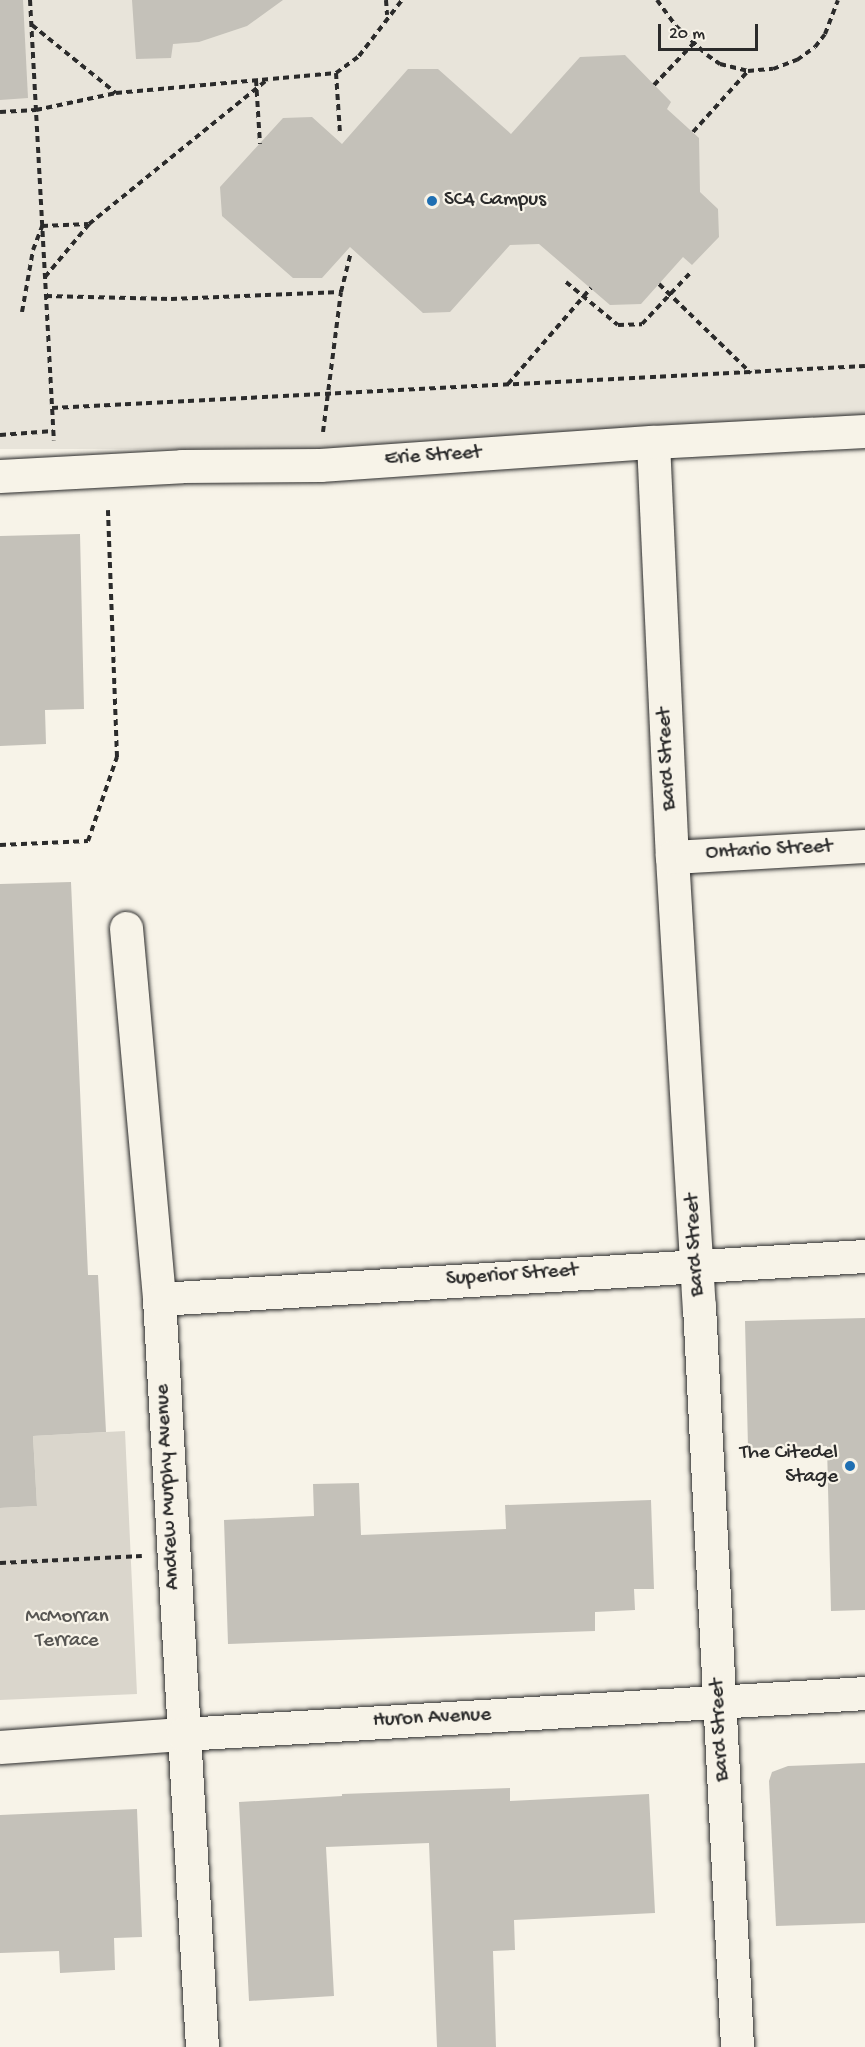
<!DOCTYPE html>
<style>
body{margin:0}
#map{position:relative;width:865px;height:2047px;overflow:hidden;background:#f7f3e8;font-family:"Gochi Hand",sans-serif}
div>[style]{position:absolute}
.built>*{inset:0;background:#e8e4da;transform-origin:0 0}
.green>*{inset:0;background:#dad6cc}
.building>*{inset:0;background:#c4c1b9}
.path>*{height:4px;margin-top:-2px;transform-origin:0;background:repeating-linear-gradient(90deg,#2b2b2b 0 6px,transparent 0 10.5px)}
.roads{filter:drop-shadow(0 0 2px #2b2b2b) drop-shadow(0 0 2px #2b2b2b)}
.minor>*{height:33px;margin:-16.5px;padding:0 16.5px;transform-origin:16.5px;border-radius:16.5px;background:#f7f3e8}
.major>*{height:33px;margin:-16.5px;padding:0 16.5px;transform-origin:16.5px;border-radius:16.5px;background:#f7f3e8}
.dots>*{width:16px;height:16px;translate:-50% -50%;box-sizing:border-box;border:3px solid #f7f3e8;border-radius:50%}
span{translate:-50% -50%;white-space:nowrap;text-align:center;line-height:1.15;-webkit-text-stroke:4.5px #f7f3e8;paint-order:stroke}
.poi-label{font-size:21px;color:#2b2b2b}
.left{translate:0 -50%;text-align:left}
.right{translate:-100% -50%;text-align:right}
.street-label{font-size:21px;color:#2b2b2b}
.park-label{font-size:21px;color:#575653}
.scale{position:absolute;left:658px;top:24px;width:100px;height:27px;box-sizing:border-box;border:3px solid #2b2b2b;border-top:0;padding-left:8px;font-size:18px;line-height:21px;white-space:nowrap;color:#2b2b2b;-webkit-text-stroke:4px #f7f3e8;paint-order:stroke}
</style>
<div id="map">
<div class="built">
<div style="left:0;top:0;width:865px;height:449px"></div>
</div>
<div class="green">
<div style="clip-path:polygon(125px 1431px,137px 1694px,0 1700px,0 1508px,37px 1506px,33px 1436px)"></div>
</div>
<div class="building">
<div style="clip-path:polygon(0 0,23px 0,28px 98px,0 100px)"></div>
<div style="clip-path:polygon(132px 0,283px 0,247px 26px,199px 42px,173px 44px,171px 58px,136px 59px)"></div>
<div style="clip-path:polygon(625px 55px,671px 102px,667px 109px,699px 138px,700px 192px,718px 209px,719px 237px,692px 265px,683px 257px,641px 304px,610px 305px,539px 244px,510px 245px,450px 312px,423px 313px,350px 247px,322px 278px,293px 278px,222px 216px,220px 187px,283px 118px,312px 117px,342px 144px,408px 69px,438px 69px,511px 134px,580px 57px)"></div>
<div style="clip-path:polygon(80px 534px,84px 709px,45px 710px,46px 744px,0 746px,0 536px)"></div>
<div style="clip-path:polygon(71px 882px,88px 1275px,98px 1275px,106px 1432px,33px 1436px,37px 1506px,0 1508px,0 884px)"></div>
<div style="clip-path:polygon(865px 1318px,865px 1610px,831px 1611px,827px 1446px,748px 1448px,745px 1321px)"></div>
<div style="clip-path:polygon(359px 1483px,361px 1535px,506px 1529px,505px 1505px,651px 1500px,654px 1589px,634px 1589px,635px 1610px,595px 1612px,595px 1631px,228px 1644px,224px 1520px,314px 1516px,313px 1484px)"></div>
<div style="clip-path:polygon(865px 1763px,865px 1923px,776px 1926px,769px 1781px,772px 1772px,788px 1766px)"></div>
<div style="clip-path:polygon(510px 1788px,510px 1801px,649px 1794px,655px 1913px,514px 1920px,515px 1950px,493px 1951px,496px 2047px,437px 2047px,429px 1843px,326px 1847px,334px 1996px,249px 2001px,239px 1802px,342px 1796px,342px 1794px)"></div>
<div style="clip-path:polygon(137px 1809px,142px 1937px,114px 1938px,115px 1970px,60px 1973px,59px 1951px,0 1953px,0 1815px)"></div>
</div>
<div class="path">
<div style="left:30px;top:0;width:441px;rotate:86.9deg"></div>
<div style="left:386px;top:0;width:15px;rotate:86deg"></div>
<div style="left:657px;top:0;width:32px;rotate:54deg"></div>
<div style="left:676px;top:26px;width:42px;rotate:43.1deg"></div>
<div style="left:707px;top:55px;width:16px;rotate:35deg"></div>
<div style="left:720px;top:64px;width:29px;rotate:14deg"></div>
<div style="left:748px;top:71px;width:25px;rotate:-5deg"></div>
<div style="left:773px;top:69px;width:26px;rotate:-21deg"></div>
<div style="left:797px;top:60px;width:22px;rotate:-36deg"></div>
<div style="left:815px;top:47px;width:16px;rotate:-52deg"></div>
<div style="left:825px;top:34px;width:36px;rotate:-69deg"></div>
<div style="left:32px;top:25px;width:108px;rotate:39deg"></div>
<div style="left:336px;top:73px;width:61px;rotate:86.2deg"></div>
<div style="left:256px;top:80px;width:64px;rotate:86.4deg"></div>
<div style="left:654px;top:85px;width:57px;rotate:-46.4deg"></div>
<div style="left:0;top:112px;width:36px;rotate:-3deg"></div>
<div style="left:36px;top:110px;width:82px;rotate:-12deg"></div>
<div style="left:116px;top:93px;width:221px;rotate:-5.2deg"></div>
<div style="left:336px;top:73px;width:29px;rotate:-36deg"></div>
<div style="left:359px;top:56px;width:71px;rotate:-52.5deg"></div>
<div style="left:693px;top:132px;width:82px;rotate:-48deg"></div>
<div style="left:45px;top:277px;width:69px;rotate:-50.3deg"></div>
<div style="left:89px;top:224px;width:230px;rotate:-39deg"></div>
<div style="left:566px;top:282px;width:67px;rotate:39.6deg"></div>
<div style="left:618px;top:325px;width:24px;rotate:-2deg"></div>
<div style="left:642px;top:324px;width:70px;rotate:-46.7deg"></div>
<div style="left:659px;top:284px;width:128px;rotate:44.1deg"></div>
<div style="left:46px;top:296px;width:125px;rotate:1.4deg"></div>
<div style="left:171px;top:299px;width:170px;rotate:-2.4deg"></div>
<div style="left:22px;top:312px;width:63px;rotate:-79.9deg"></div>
<div style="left:33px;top:250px;width:26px;rotate:-69deg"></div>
<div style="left:42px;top:226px;width:46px;rotate:-2.5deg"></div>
<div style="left:508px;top:384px;width:127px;rotate:-49.2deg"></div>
<div style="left:52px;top:408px;width:814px;rotate:-2.96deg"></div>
<div style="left:323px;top:432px;width:141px;rotate:-82.7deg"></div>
<div style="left:341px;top:292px;width:38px;rotate:-76deg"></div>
<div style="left:0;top:435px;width:53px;rotate:-4.3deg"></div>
<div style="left:0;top:845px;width:88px;rotate:-2.6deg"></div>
<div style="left:88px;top:841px;width:89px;rotate:-71deg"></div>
<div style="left:117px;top:757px;width:247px;rotate:-92.1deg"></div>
<div style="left:0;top:1563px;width:142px;rotate:-2.8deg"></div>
</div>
<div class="roads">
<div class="minor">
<div style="left:653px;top:442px;width:415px;rotate:87.4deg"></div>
<div style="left:672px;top:857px;width:450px;rotate:86.6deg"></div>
<div style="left:699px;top:1306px;width:742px;rotate:87.06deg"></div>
<div style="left:0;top:476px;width:182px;rotate:-3.1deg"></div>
<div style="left:182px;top:466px;width:138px;rotate:-0.4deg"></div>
<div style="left:320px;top:465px;width:334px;rotate:-4deg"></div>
<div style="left:653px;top:442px;width:212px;rotate:-3deg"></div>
<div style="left:672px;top:857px;width:193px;rotate:-3.3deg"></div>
<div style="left:126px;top:928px;width:372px;rotate:84.9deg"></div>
<div style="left:159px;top:1299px;width:749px;rotate:86.71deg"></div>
<div style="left:159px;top:1299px;width:707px;rotate:-3.49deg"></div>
</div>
<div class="major">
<div style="left:0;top:1747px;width:183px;rotate:-4.1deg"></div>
<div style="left:183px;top:1734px;width:683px;rotate:-3.44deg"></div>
</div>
</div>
<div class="dots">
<div style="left:432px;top:201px;background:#1f6fb2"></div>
<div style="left:850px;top:1466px;background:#1f6fb2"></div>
</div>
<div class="poi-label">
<span class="left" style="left:444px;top:201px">SC4 Campus</span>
<span class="right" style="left:838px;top:1466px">The Citedel<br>Stage</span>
</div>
<div class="street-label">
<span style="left:433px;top:457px;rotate:-4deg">Erie Street</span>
<span style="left:668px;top:759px;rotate:-93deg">Bard Street</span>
<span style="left:769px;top:851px;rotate:-3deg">Ontario Street</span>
<span style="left:696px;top:1245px;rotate:-93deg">Bard Street</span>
<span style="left:512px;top:1276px;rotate:-4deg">Superior Street</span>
<span style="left:169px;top:1487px;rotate:-93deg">Andrew Murphy Avenue</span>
<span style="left:432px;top:1719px;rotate:-3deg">Huron Avenue</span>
<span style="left:721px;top:1730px;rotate:-93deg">Bard Street</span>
</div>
<div class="park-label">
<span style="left:67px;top:1630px">McMorran<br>Terrace</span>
</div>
<div class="scale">20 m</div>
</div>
